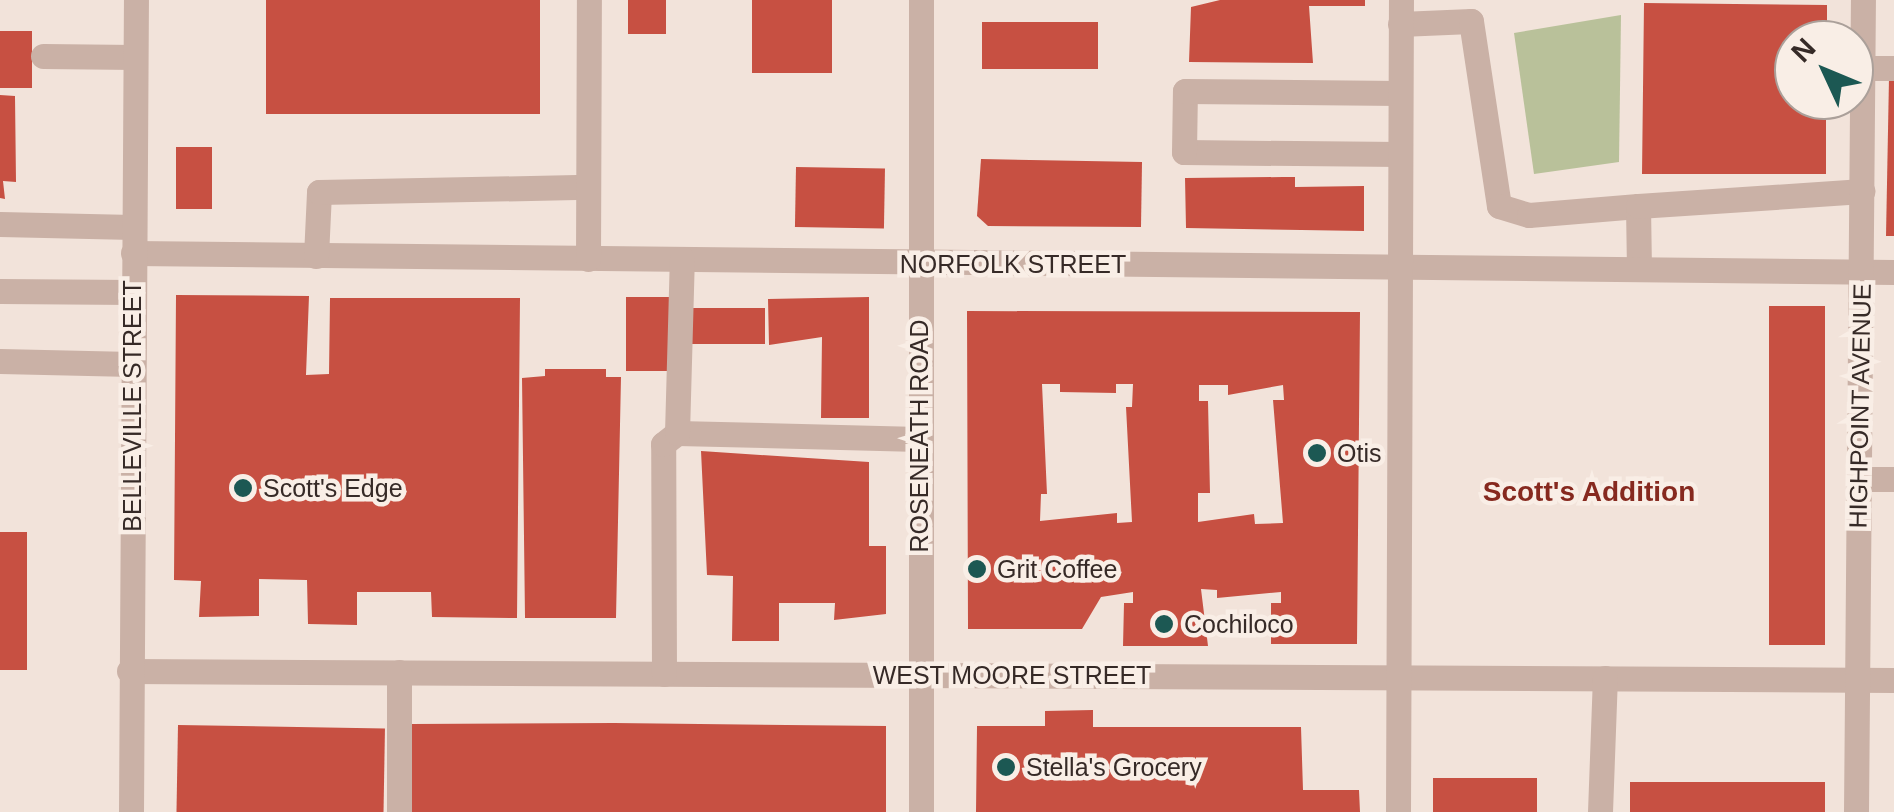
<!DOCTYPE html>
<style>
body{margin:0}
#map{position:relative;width:1894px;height:812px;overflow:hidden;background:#f2e3da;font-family:Helvetica,sans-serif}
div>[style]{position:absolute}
.green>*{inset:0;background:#b9c19a}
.building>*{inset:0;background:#c75042;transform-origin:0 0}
.minor>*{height:25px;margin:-12.5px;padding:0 12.5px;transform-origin:12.5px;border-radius:12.5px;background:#cab1a6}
.dots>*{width:28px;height:28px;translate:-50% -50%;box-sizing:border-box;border:5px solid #f9eee6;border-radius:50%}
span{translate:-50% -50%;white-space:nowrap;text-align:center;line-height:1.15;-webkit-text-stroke:9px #f9eee6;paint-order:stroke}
.street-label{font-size:25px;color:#362a27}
.poi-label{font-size:25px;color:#362a27}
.left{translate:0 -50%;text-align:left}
.neighbourhood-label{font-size:28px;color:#86291f;font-weight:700}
.north{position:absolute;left:1774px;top:20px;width:100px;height:100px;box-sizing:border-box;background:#f9eee6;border:2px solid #aba09a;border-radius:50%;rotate:314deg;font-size:28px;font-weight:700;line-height:40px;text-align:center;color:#362a27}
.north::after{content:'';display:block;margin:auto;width:35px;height:45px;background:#1c5853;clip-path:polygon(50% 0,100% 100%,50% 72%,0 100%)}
</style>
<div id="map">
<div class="green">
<div style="clip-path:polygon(1621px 15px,1619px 162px,1534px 174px,1514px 33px)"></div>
</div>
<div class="building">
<div style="left:266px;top:0;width:274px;height:114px"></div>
<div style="left:628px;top:0;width:38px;height:34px"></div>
<div style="left:752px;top:0;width:80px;height:73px"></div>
<div style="clip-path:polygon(1220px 0,1365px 0,1365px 6px,1309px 6px,1313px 63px,1189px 62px,1191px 7px)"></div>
<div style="clip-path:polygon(1644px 3px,1827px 5px,1827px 40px,1794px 40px,1794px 100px,1826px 100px,1826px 174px,1642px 174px)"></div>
<div style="left:982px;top:22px;width:116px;height:47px"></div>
<div style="left:0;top:31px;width:32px;height:57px"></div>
<div style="clip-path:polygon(1889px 78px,1894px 78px,1894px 236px,1886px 236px)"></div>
<div style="clip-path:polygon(0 95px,15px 96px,16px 182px,3px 181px,5px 199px,0 198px)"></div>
<div style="left:212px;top:147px;width:62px;height:36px;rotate:90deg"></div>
<div style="clip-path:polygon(981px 159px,1142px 162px,1141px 227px,988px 226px,977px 216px)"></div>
<div style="left:796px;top:167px;width:89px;height:60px;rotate:1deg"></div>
<div style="clip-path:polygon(1283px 177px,1295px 177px,1295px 187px,1364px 186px,1364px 231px,1186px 228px,1185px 178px)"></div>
<div style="clip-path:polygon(176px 295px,309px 296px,306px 375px,329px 374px,330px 298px,520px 298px,517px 618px,432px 617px,431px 592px,357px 592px,357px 625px,308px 624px,307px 580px,259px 579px,259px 616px,199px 617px,201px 581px,174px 580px)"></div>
<div style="left:626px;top:297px;width:45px;height:74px"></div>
<div style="clip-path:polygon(869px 297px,869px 418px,821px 418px,822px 337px,769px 345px,768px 299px)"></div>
<div style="left:1825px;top:306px;width:339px;height:56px;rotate:90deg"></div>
<div style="left:685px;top:308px;width:80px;height:36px"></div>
<div style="clip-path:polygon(evenodd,967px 311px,1360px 312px,1357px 644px,1271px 644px,1271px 603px,1281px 603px,1281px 592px,1217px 598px,1217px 590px,1201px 589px,1208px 646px,1123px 646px,1124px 603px,1133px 603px,1133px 592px,1101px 597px,1082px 629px,968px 629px,967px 311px,1042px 384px,1060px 384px,1060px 392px,1116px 393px,1116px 384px,1133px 384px,1132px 407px,1126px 407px,1132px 522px,1117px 523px,1117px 513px,1040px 521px,1041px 494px,1047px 494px,1042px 384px,967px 311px,1199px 385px,1228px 385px,1228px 395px,1283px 385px,1284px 400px,1273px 400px,1283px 523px,1255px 524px,1254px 514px,1198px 522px,1198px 493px,1210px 493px,1208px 401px,1199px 401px,1199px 385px)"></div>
<div style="clip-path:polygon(545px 369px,606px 369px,606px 377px,621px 377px,616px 618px,525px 618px,522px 378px,545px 376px)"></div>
<div style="clip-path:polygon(701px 451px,869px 462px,869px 546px,886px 546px,886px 614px,834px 620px,835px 603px,779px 603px,779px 641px,732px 641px,733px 576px,707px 575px)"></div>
<div style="left:0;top:532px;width:27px;height:138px"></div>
<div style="clip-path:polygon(1093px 710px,1093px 727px,1301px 727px,1303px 790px,1359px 790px,1360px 812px,976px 812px,977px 726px,1045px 726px,1045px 711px)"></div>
<div style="clip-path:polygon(614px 723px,886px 726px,886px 812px,412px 812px,412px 724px)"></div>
<div style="left:178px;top:725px;width:207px;height:87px;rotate:1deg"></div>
<div style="left:1433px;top:778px;width:104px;height:34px"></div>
<div style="left:1825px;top:782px;width:30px;height:195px;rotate:90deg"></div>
</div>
<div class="minor">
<div style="left:921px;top:0;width:812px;rotate:90deg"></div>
<div style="left:1400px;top:24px;width:71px;rotate:-2.4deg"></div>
<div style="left:1471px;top:21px;width:187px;rotate:81.4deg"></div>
<div style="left:1499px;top:206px;width:31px;rotate:17deg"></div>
<div style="left:1529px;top:215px;width:109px;rotate:-4.7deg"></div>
<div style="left:1638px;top:206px;width:63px;rotate:89.1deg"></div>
<div style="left:43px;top:56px;width:92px;rotate:0.6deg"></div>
<div style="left:1864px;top:68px;width:30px"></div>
<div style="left:1400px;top:154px;width:216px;rotate:-179.5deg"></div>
<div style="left:1184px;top:152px;width:61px;rotate:-89.1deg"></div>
<div style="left:1185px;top:91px;width:215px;rotate:0.5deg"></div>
<div style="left:1638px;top:206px;width:225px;rotate:-3.8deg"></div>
<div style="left:0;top:224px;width:133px;rotate:1.3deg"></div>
<div style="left:133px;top:253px;width:1761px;rotate:0.62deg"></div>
<div style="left:316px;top:256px;width:64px;rotate:-87.3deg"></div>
<div style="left:319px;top:192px;width:269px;rotate:-1.1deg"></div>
<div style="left:588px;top:259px;width:259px;rotate:-89.8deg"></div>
<div style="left:0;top:291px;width:133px;rotate:0.4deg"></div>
<div style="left:0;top:361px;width:132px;rotate:1.3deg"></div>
<div style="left:677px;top:433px;width:242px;rotate:1.4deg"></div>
<div style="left:1860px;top:479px;width:34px"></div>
<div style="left:129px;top:671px;width:1765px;rotate:0.29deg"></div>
<div style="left:664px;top:674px;width:230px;rotate:-90.2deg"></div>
<div style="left:663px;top:444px;width:18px;rotate:-38deg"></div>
<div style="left:677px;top:433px;width:174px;rotate:-88.4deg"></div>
<div style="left:131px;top:812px;width:812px;rotate:-89.65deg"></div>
<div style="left:399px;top:812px;width:140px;rotate:-90deg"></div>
<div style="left:1398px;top:812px;width:812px;rotate:-89.79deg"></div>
<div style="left:1600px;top:812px;width:134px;rotate:-87.9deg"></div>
<div style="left:1856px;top:812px;width:812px;rotate:-89.51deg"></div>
</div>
<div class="dots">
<div style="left:1317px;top:453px;background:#1c5853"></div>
<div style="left:243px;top:488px;background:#1c5853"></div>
<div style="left:977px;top:569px;background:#1c5853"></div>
<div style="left:1164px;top:624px;background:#1c5853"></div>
<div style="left:1006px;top:767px;background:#1c5853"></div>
</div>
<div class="street-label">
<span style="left:1013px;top:264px">NORFOLK STREET</span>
<span style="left:132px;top:406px;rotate:-90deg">BELLEVILLE STREET</span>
<span style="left:1860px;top:406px;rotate:-89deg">HIGHPOINT AVENUE</span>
<span style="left:919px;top:436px;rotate:-90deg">ROSENEATH ROAD</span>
<span style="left:1012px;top:675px">WEST MOORE STREET</span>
</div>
<div class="poi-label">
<span class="left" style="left:1337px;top:453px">Otis</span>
<span class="left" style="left:263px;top:488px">Scott's Edge</span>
<span class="left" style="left:997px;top:569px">Grit Coffee</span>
<span class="left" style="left:1184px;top:624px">Cochiloco</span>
<span class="left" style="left:1026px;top:767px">Stella's Grocery</span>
</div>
<div class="neighbourhood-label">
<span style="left:1589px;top:492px">Scott's Addition</span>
</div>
<div class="north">N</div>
</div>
